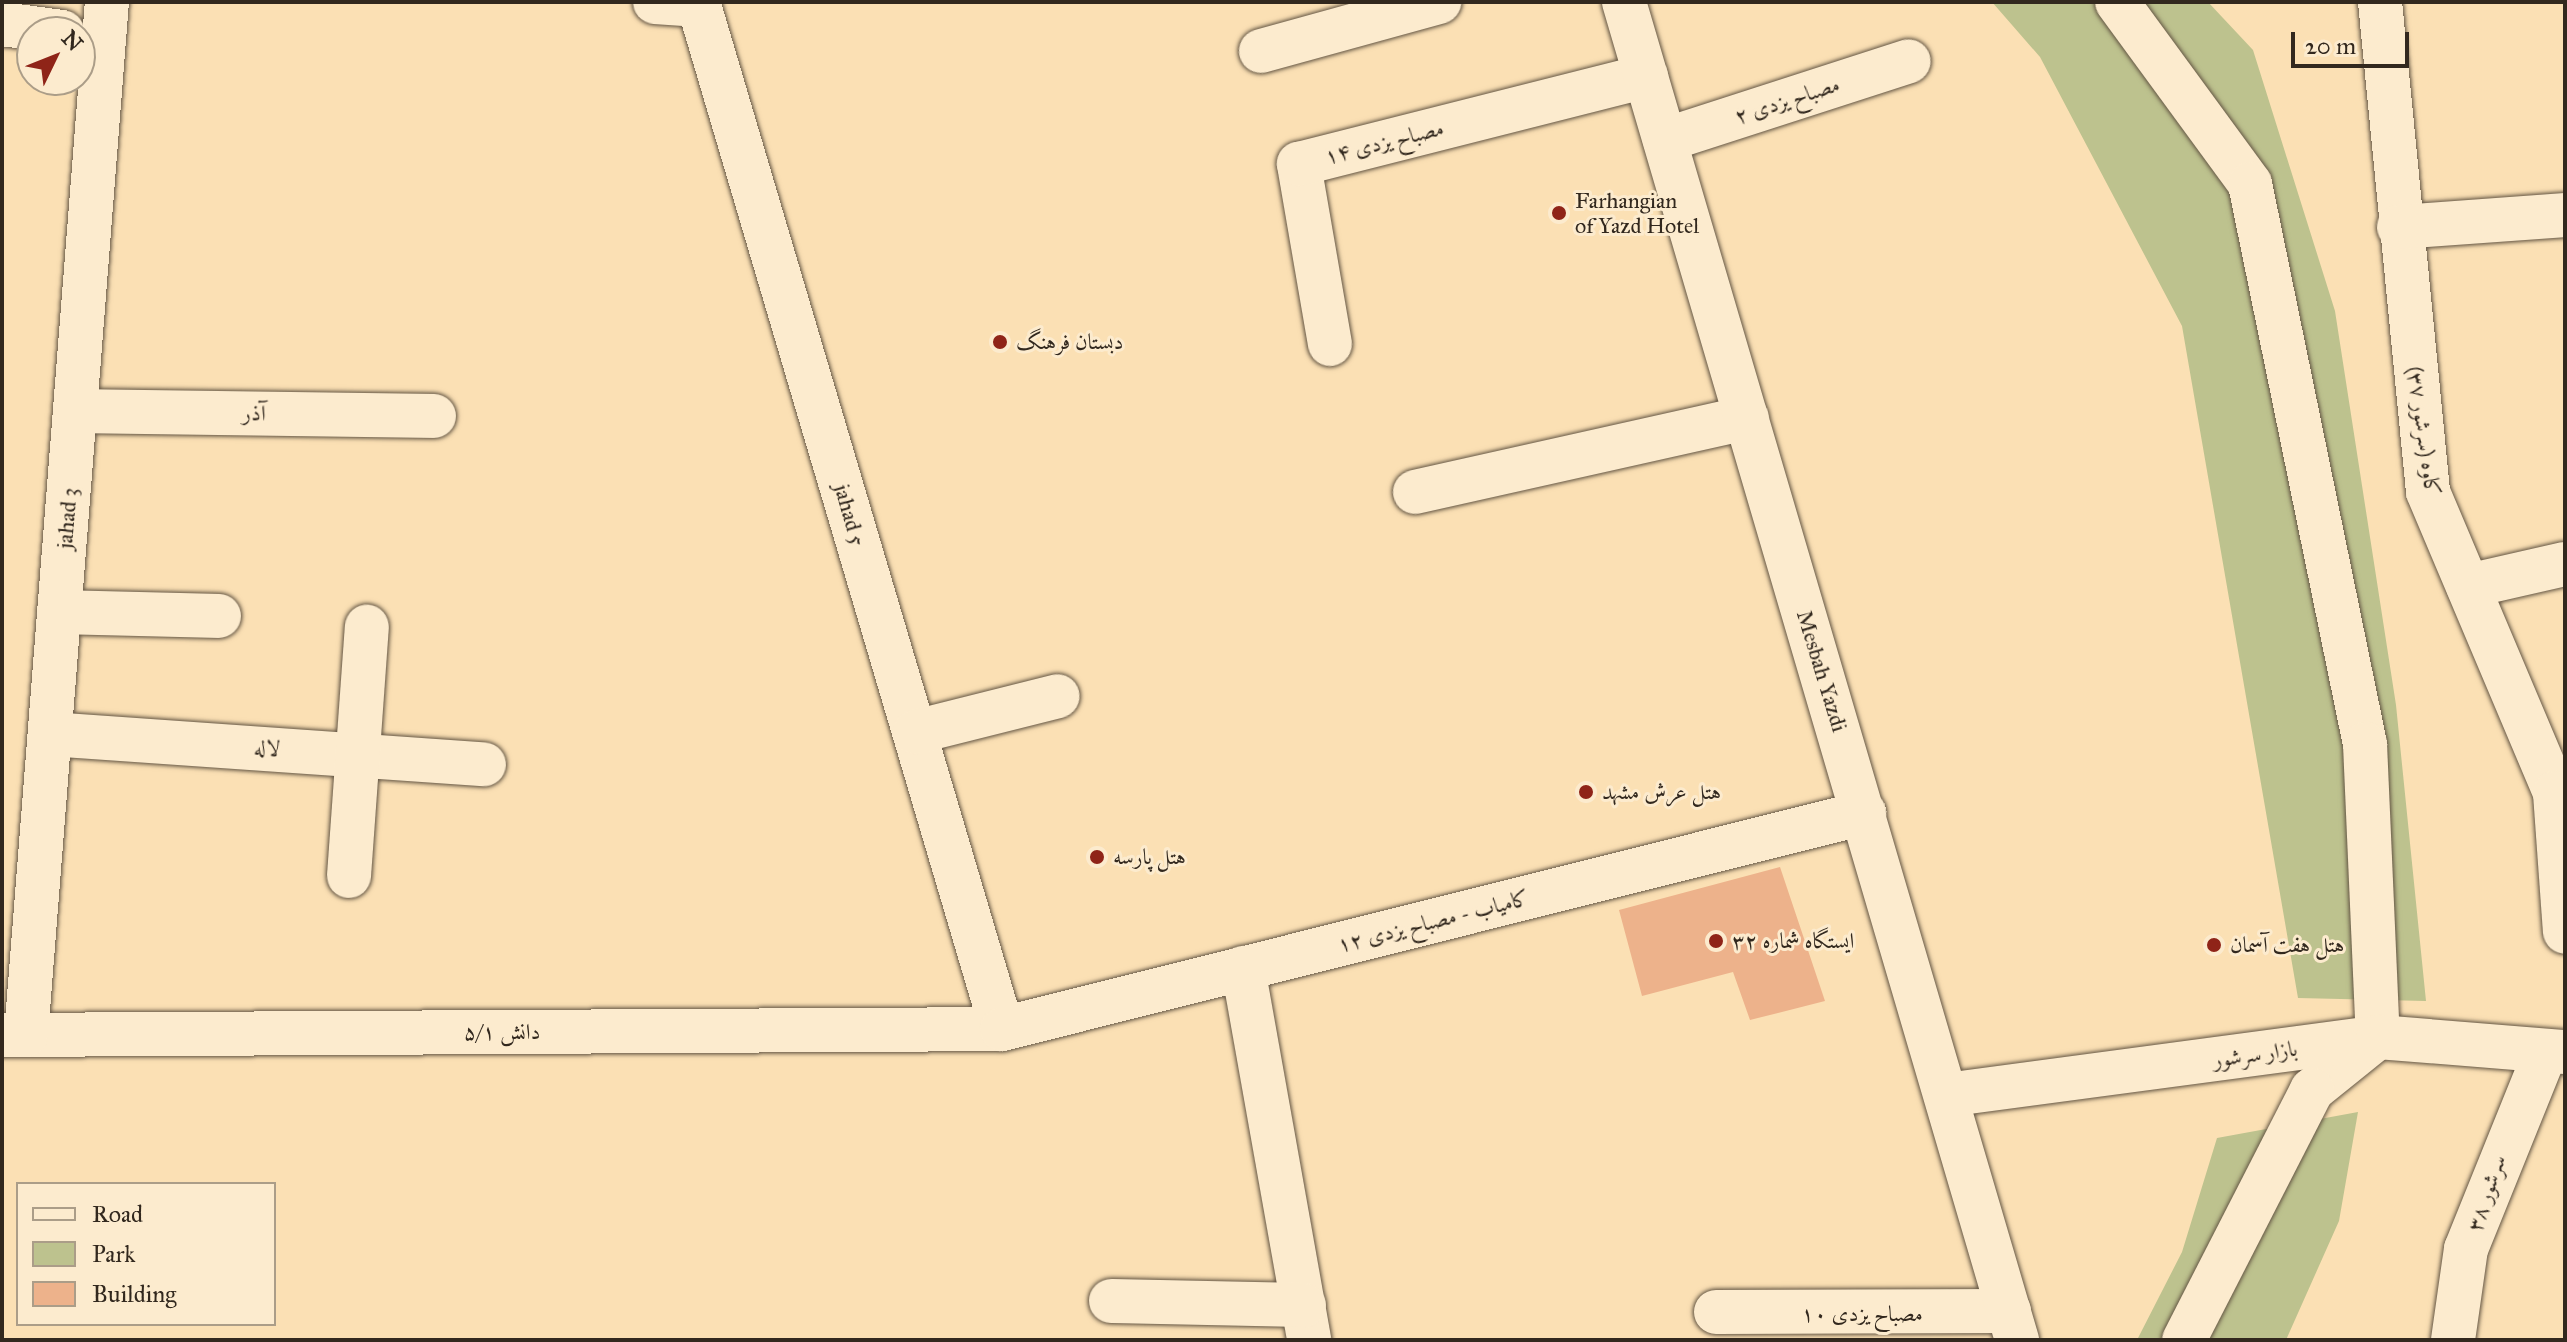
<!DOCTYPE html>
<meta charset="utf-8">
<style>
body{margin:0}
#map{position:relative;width:2567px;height:1342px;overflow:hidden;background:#fbe0b4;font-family:"IM FELL Great Primer",Amiri,serif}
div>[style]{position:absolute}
.green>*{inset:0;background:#bdc28e}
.building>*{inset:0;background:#edb28b}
.roads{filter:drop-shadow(0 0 2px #645644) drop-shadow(0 0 2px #645644)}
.street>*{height:44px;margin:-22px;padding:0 22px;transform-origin:22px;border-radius:22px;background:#fcebce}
.secondary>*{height:44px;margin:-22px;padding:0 22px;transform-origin:22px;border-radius:22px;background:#fcebce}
.dots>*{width:22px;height:22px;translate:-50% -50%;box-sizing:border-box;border:4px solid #fcebce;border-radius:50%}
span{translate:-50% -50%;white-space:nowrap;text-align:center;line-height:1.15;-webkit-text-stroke:6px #fcebce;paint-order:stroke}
.street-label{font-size:22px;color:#32281e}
.poi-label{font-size:22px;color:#32281e}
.left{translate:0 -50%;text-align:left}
.frame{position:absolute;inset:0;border:4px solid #32281e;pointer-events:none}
.legend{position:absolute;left:16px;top:1182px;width:260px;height:144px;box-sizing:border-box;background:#fcebce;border:2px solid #ab9d88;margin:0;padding:10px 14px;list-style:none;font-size:24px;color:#32281e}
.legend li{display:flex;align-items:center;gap:16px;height:40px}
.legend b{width:40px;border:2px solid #ab9d88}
.north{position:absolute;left:16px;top:16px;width:80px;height:80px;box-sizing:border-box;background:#fcebce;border:2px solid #ab9d88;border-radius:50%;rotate:47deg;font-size:22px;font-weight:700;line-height:32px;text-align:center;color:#32281e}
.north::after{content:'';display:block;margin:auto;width:28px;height:36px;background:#8f2418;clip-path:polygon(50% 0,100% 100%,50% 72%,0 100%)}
.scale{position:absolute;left:2291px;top:32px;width:118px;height:36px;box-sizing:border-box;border:4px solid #32281e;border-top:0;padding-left:10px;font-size:24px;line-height:28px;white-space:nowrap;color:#32281e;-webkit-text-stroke:6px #fcebce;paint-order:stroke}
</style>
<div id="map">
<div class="green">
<div style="clip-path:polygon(1992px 2px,2208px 2px,2253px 50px,2335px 311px,2396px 705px,2426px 1001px,2298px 998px,2182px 326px,2040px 57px)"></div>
<div style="clip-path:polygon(2358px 1112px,2339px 1221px,2286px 1340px,2137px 1340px,2182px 1252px,2217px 1138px)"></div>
</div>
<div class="building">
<div style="clip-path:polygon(1780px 867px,1825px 1001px,1750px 1020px,1733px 972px,1642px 996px,1619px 910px)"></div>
</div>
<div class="roads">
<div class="street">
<div style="left:655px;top:2px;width:44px;rotate:3.9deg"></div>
<div style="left:698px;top:2px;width:1071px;rotate:73.51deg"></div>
<div style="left:2117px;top:2px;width:225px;rotate:53.8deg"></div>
<div style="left:2250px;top:184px;width:572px;rotate:78.4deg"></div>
<div style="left:2365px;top:744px;width:293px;rotate:87.5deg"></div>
<div style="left:2378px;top:1037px;width:85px;rotate:141.2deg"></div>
<div style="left:2312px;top:1090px;width:281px;rotate:117.1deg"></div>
<div style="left:2380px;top:2px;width:492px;rotate:84.4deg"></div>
<div style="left:2428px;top:492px;width:327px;rotate:67.1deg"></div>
<div style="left:2555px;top:793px;width:139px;rotate:85.9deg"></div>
<div style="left:2px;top:24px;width:61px;rotate:7.6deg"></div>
<div style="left:1261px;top:51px;width:185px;rotate:-15.4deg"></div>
<div style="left:1665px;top:140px;width:256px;rotate:-17.9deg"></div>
<div style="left:2399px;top:227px;width:166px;rotate:-4.1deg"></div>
<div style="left:1330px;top:344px;width:183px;rotate:-99.8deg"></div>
<div style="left:1299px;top:164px;width:358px;rotate:-14.2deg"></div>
<div style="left:75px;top:411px;width:359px;rotate:0.8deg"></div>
<div style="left:1415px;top:492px;width:340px;rotate:-12.6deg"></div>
<div style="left:2468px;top:586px;width:99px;rotate:-12.8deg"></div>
<div style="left:59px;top:612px;width:160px;rotate:1.4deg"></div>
<div style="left:915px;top:732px;width:147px;rotate:-14.1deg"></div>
<div style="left:50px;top:734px;width:435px;rotate:4deg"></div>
<div style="left:349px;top:876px;width:250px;rotate:-85.9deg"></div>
<div style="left:1243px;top:968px;width:378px;rotate:79.9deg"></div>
<div style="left:2px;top:1035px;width:1000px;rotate:-0.34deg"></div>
<div style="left:1002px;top:1029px;width:889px;rotate:-14.07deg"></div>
<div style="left:26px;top:1035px;width:1036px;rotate:-85.52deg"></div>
<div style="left:1111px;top:1301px;width:193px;rotate:1.2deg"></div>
<div style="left:1716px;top:1312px;width:293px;rotate:-0.2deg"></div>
<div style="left:2453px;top:1340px;width:92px;rotate:-81.9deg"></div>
<div style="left:2466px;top:1249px;width:211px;rotate:-68deg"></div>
</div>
<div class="secondary">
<div style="left:1624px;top:2px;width:1395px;rotate:73.63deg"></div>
<div style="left:1946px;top:1095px;width:436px;rotate:-7.6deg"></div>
<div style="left:2378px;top:1037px;width:188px;rotate:4.6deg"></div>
</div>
</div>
<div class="dots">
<div style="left:1559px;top:213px;background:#8f2418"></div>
<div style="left:1000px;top:342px;background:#8f2418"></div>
<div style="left:1586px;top:792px;background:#8f2418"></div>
<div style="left:1097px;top:857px;background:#8f2418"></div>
<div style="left:1716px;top:941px;background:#8f2418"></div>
<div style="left:2214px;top:945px;background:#8f2418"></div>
</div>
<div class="street-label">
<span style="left:1787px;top:100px;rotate:-18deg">مصباح یزدی ۲</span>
<span style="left:1384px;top:142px;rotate:-14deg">مصباح یزدی ۱۴</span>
<span style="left:254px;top:413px;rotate:1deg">آذر</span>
<span style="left:2424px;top:431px;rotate:82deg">کاوه (سرشور ۳۷)</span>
<span style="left:850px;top:515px;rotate:74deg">jahad 5</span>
<span style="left:67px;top:518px;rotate:-85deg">jahad 3</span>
<span style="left:1822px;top:671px;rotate:73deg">Mesbah Yazdi</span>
<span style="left:267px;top:748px;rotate:4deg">لاله</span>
<span style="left:1433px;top:921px;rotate:-14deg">کامیاب - مصباح یزدی ۱۲</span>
<span style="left:502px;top:1032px">دانش ۵/۱</span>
<span style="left:2255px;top:1054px;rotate:-8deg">بازار سرشور</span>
<span style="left:2486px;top:1193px;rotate:-71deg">سرشور ۳۸</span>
<span style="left:1862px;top:1314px">مصباح یزدی ۱۰</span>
</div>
<div class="poi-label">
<span class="left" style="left:1575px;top:213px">Farhangian<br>of Yazd Hotel</span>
<span class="left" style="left:1016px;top:342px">دبستان فرهنگ</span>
<span class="left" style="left:1602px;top:792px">هتل عرش مشهد</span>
<span class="left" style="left:1113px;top:857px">هتل پارسه</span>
<span class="left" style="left:1732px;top:941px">ایستگاه شماره ۳۲</span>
<span class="left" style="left:2230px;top:945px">هتل هفت آسمان</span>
</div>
<div class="frame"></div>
<ul class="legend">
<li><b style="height:10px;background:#fcebce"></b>Road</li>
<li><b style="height:22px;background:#bdc28e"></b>Park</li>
<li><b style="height:22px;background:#edb28b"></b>Building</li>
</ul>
<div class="north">N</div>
<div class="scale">20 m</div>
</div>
